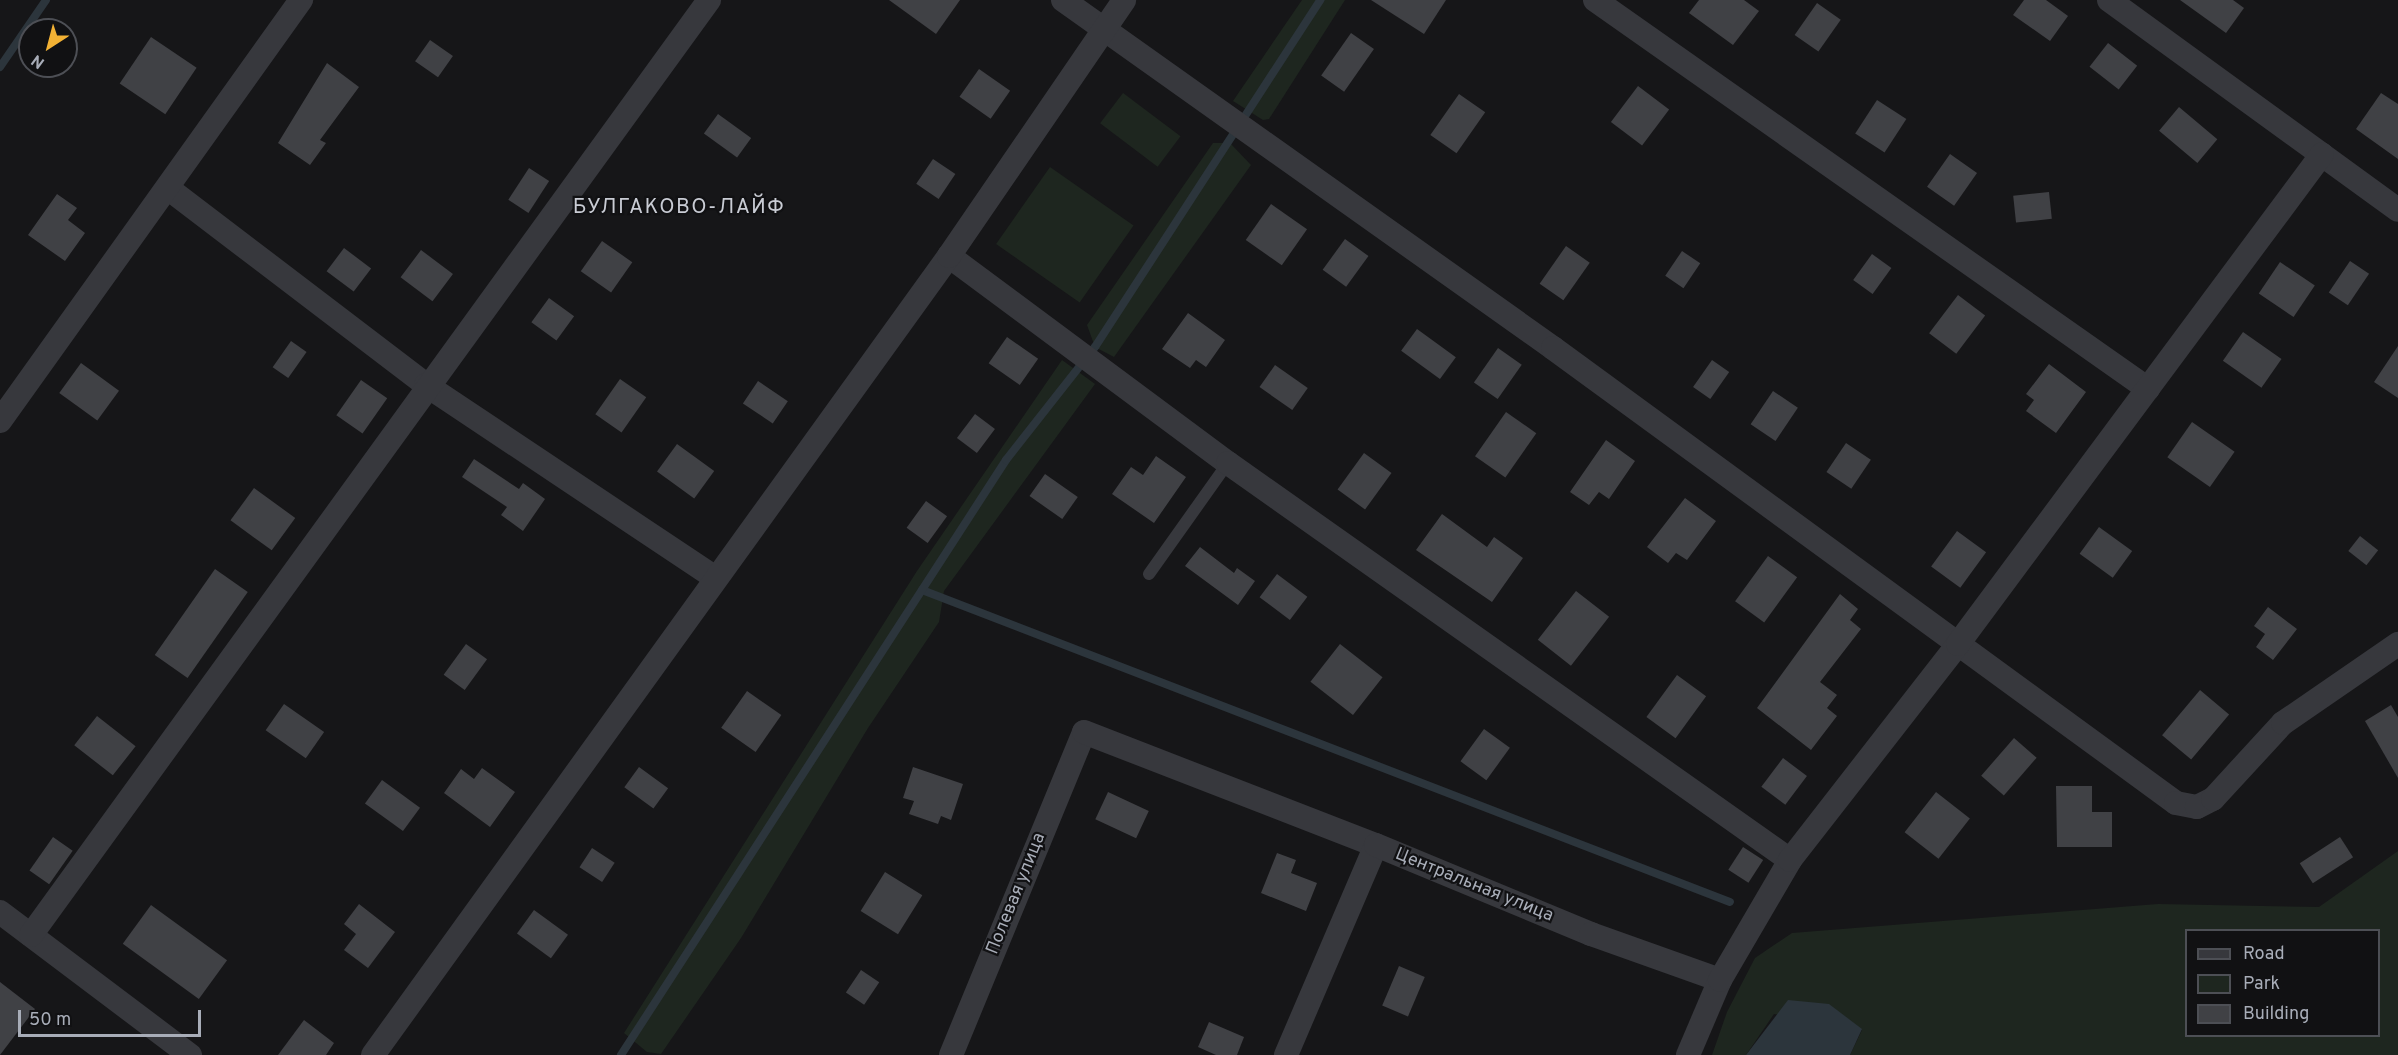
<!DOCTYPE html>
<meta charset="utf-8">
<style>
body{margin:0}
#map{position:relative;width:2398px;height:1055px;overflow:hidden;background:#161618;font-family:Overpass,sans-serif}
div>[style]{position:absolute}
.green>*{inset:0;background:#1e261f;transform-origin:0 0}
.water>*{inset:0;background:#2c353c}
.stream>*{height:8px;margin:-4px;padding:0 4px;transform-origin:4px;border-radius:4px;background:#2c353c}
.building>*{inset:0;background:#404145;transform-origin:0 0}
.service>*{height:12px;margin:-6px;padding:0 6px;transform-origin:6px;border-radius:6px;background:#37383d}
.minor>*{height:24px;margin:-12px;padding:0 12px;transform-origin:12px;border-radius:12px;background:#37383d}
span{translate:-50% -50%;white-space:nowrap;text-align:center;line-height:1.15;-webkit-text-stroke:4.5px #111113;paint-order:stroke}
.street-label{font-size:18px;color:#a8adb8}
.quarter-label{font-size:21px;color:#c9ccd4;letter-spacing:1.5px}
.legend{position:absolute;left:2185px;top:929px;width:195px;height:108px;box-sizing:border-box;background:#111113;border:2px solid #4d4f55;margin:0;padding:8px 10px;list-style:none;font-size:18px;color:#a8adb8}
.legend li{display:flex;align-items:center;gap:12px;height:30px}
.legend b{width:30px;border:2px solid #4d4f55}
.north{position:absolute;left:18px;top:18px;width:60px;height:60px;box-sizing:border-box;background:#111113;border:2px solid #4d4f55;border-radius:50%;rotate:216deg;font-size:16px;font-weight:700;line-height:24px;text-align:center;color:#a8adb8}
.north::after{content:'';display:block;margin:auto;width:21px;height:27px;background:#f2b134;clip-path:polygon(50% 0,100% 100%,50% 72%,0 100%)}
.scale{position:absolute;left:18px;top:1010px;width:183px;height:27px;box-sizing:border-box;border:3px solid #a8adb8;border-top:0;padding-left:8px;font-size:18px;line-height:21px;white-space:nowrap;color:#a8adb8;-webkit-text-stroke:4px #111113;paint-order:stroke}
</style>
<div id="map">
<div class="green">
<div style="clip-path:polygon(1302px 0,1345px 0,1269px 119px,1263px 120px,1233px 101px)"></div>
<div style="left:1123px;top:93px;width:72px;height:38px;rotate:37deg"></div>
<div style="clip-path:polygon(1213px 143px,1230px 143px,1251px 165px,1114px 357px,1095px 347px,1087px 325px)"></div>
<div style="left:1050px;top:167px;width:102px;height:94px;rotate:35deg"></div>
<div style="clip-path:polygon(1062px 360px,1095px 384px,944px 591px,939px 622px,868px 728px,741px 938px,661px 1054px,647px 1052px,624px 1033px,917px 571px)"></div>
<div style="clip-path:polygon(evenodd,2398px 851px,2398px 1055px,1850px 1055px,1862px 1030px,1774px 1014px,1746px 1055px,1712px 1055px,1727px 1012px,1755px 958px,1792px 933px,2158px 904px,2319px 907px,2398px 851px,2186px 930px,2378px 930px,2378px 1036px,2186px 1036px,2186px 930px)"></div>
</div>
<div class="water">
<div style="clip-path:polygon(1788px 1000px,1829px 1004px,1862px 1029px,1850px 1055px,1746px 1055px)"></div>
</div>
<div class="stream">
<div style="left:0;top:67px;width:81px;rotate:-55.5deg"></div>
<div style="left:922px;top:590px;width:866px;rotate:21.11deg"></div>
<div style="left:621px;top:1055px;width:709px;rotate:-57.09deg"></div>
<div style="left:1006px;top:460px;width:144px;rotate:-51.8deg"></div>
<div style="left:1095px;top:347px;width:414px;rotate:-57deg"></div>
</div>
<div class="building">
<div style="clip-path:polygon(889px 0,960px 0,936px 34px)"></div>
<div style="clip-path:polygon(1371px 0,1446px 0,1424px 34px)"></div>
<div style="clip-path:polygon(1699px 0,1744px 0,1759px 11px,1733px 45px,1689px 13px)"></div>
<div style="clip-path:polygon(2024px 0,2046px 0,2068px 16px,2050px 41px,2013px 15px)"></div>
<div style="clip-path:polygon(2180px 0,2233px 0,2244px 8px,2226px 33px)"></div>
<div style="left:1817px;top:3px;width:29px;height:39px;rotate:35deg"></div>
<div style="left:1351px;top:33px;width:28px;height:52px;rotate:35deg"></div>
<div style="left:151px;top:37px;width:55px;height:56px;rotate:34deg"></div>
<div style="left:430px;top:40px;width:28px;height:26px;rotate:35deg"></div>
<div style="left:2108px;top:43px;width:37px;height:30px;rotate:38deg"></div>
<div style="clip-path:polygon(327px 63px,359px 87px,320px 140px,326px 143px,310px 165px,278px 143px)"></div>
<div style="left:979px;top:69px;width:38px;height:34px;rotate:35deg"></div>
<div style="left:1638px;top:86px;width:39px;height:45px;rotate:37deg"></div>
<div style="clip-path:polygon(2381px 93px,2398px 104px,2398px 159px,2356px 129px)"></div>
<div style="left:1459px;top:94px;width:32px;height:50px;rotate:35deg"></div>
<div style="left:1877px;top:100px;width:35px;height:40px;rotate:33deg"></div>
<div style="left:2179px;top:107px;width:50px;height:31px;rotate:40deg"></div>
<div style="left:718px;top:114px;width:41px;height:24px;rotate:36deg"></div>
<div style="left:1950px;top:154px;width:33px;height:40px;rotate:35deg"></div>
<div style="left:933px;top:159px;width:27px;height:30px;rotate:34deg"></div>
<div style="left:529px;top:168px;width:24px;height:38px;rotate:33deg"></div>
<div style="left:2049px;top:192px;width:27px;height:36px;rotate:84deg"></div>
<div style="clip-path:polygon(57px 194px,77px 208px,68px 220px,85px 233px,65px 261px,28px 235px)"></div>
<div style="left:1271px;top:204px;width:44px;height:44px;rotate:35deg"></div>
<div style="left:1345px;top:239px;width:29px;height:38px;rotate:36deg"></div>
<div style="left:602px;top:241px;width:37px;height:37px;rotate:35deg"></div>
<div style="left:1566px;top:246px;width:29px;height:46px;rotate:35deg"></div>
<div style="left:344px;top:248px;width:34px;height:29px;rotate:37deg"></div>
<div style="left:421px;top:250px;width:40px;height:34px;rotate:37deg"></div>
<div style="left:1682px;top:251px;width:22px;height:30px;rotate:34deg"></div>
<div style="left:1872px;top:254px;width:24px;height:32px;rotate:36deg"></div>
<div style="left:2350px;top:261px;width:23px;height:38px;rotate:34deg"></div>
<div style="left:2280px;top:262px;width:42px;height:38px;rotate:34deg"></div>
<div style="left:1958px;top:295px;width:34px;height:48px;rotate:37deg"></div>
<div style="left:549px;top:298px;width:31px;height:30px;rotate:36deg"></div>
<div style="clip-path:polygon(1188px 313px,1225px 340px,1206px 367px,1196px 360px,1190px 368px,1162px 349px)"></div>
<div style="left:1417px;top:329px;width:48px;height:27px;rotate:36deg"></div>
<div style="left:2243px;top:332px;width:47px;height:35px;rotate:35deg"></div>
<div style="left:1007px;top:337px;width:38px;height:32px;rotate:35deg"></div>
<div style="left:291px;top:341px;width:19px;height:32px;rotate:35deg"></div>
<div style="clip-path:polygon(2398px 346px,2398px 398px,2374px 382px)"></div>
<div style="left:1498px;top:348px;width:29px;height:42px;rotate:35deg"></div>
<div style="left:1712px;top:360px;width:21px;height:33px;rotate:35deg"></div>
<div style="left:81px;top:363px;width:47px;height:37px;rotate:36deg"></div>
<div style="clip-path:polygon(2049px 364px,2086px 392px,2056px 433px,2026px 411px,2034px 400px,2026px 394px)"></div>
<div style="left:1275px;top:365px;width:40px;height:27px;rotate:35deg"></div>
<div style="left:620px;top:379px;width:32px;height:43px;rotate:35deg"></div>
<div style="left:361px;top:380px;width:32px;height:43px;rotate:35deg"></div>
<div style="left:758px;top:381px;width:36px;height:27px;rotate:34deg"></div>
<div style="left:1773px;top:391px;width:30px;height:40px;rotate:34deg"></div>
<div style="left:1506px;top:412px;width:37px;height:54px;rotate:35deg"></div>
<div style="left:975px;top:414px;width:25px;height:30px;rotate:37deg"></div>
<div style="left:2192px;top:422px;width:52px;height:43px;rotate:35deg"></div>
<div style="clip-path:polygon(1606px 440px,1635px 461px,1609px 499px,1599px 492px,1589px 505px,1570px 492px)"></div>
<div style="left:1846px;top:443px;width:30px;height:35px;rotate:34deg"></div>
<div style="left:677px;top:444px;width:46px;height:34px;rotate:36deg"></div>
<div style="left:1364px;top:453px;width:34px;height:45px;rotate:36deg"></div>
<div style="clip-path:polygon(1156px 456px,1186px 477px,1154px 523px,1112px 494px,1131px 467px,1143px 475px)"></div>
<div style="clip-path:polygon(474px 459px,519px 489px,523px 483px,545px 499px,523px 531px,501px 515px,507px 507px,462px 477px)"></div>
<div style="left:1045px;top:474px;width:40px;height:27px;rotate:35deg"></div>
<div style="left:254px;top:488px;width:51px;height:40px;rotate:36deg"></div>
<div style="clip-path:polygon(1685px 498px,1716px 521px,1687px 560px,1676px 553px,1668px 563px,1647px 547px)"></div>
<div style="left:926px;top:501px;width:26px;height:33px;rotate:36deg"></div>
<div style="clip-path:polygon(1442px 514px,1487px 547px,1494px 537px,1523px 558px,1492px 602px,1416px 550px)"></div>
<div style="left:2099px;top:527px;width:41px;height:33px;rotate:36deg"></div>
<div style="left:1957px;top:531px;width:36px;height:44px;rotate:36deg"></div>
<div style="left:2360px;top:536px;width:23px;height:19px;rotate:38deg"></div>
<div style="clip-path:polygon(1200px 547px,1234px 573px,1237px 568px,1255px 581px,1238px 605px,1185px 566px)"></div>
<div style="left:1768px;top:556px;width:36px;height:56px;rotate:36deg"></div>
<div style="left:215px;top:569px;width:40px;height:105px;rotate:35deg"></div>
<div style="left:1277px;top:574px;width:38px;height:29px;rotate:37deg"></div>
<div style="left:1576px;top:591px;width:42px;height:62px;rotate:38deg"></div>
<div style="clip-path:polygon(1840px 594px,1858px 609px,1850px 620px,1861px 629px,1820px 682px,1837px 695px,1827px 708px,1837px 716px,1811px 750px,1757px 708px)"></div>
<div style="clip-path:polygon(2268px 607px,2297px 629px,2273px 660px,2256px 647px,2265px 634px,2254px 626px)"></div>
<div style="left:466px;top:644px;width:26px;height:38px;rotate:36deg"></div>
<div style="left:1340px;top:644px;width:54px;height:48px;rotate:38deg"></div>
<div style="left:1677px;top:675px;width:36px;height:52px;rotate:36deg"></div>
<div style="left:2200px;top:690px;width:38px;height:59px;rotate:40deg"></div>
<div style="left:747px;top:691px;width:42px;height:45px;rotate:35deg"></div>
<div style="left:284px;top:704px;width:49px;height:32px;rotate:35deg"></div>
<div style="clip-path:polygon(2391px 705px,2398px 717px,2398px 778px,2365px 721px)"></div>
<div style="left:97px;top:716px;width:49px;height:37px;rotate:38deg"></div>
<div style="left:1484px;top:729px;width:32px;height:40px;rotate:36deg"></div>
<div style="left:2014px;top:738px;width:30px;height:50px;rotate:41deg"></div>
<div style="left:1783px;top:758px;width:30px;height:36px;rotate:37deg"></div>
<div style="left:639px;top:767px;width:36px;height:25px;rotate:36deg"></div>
<div style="clip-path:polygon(913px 767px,963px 784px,951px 820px,941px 816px,938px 824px,909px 814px,914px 801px,903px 798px)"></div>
<div style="clip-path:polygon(482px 768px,515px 792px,490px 827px,444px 793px,461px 769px,474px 779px)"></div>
<div style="left:382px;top:780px;width:47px;height:29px;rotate:36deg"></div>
<div style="clip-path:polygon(2056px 786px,2092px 786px,2092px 812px,2112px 812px,2112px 847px,2057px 847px)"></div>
<div style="left:1108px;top:792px;width:45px;height:30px;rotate:25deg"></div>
<div style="left:1936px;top:792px;width:43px;height:51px;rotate:38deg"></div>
<div style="left:53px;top:837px;width:24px;height:41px;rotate:35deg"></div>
<div style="left:2340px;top:837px;width:24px;height:48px;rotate:57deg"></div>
<div style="left:1743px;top:847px;width:24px;height:27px;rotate:33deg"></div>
<div style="left:592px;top:848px;width:27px;height:23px;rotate:33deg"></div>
<div style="clip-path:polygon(1277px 853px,1296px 860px,1291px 873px,1317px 883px,1306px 911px,1261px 893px)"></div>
<div style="left:885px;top:872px;width:44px;height:46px;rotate:32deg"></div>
<div style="clip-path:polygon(359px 904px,395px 932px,368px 968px,344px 950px,356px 934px,344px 924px)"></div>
<div style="left:151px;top:905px;width:94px;height:48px;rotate:36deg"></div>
<div style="left:534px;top:910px;width:42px;height:29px;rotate:36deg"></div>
<div style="left:1399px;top:966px;width:28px;height:43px;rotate:23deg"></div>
<div style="left:861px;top:970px;width:22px;height:27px;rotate:34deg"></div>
<div style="clip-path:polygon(0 982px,35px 1009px,0 1055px)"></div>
<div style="clip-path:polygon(304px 1020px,334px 1043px,326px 1055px,278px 1055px)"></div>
<div style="clip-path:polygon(1209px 1022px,1244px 1037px,1237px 1055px,1216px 1055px,1198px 1047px)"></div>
</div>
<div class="service">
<div style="left:1149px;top:574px;width:136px;rotate:-54.6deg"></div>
</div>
<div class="minor">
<div style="left:1063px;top:0;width:601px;rotate:35.38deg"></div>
<div style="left:1553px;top:348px;width:771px;rotate:36.14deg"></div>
<div style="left:2176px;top:803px;width:21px;rotate:11deg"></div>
<div style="left:2197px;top:807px;width:18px;rotate:-27deg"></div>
<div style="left:2213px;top:799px;width:103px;rotate:-47.4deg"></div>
<div style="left:2283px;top:723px;width:140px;rotate:-34.5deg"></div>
<div style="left:1595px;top:0;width:676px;rotate:35.12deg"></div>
<div style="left:2109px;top:0;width:357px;rotate:36deg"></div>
<div style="left:169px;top:189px;width:323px;rotate:37.3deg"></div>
<div style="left:426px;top:385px;width:348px;rotate:33.7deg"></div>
<div style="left:949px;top:256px;width:347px;rotate:36.6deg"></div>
<div style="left:1228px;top:463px;width:688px;rotate:35.24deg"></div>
<div style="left:0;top:421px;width:518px;rotate:-54.44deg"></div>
<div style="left:0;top:912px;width:238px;rotate:37deg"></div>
<div style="left:31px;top:935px;width:1155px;rotate:-54.05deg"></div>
<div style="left:373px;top:1055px;width:985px;rotate:-54.21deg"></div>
<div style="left:949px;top:256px;width:310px;rotate:-55.6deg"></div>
<div style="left:951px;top:1055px;width:349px;rotate:-67.6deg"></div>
<div style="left:1084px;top:732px;width:313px;rotate:21.2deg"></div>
<div style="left:1286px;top:1055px;width:228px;rotate:-66.8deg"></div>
<div style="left:1376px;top:845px;width:233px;rotate:22.5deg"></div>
<div style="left:1591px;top:934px;width:137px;rotate:19.6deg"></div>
<div style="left:1688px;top:1055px;width:82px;rotate:-66.9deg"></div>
<div style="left:1720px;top:980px;width:139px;rotate:-59.7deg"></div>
<div style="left:1790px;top:860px;width:274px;rotate:-52.1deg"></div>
<div style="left:1958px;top:644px;width:610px;rotate:-53.39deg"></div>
</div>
<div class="street-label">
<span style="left:1474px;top:886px;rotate:22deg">Центральная улица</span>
<span style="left:1017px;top:894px;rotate:-68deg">Полевая улица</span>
</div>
<div class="quarter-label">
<span style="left:679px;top:208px">БУЛГАКОВО-ЛАЙФ</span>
</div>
<ul class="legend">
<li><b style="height:8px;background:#37383d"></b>Road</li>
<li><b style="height:16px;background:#1e261f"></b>Park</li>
<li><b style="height:16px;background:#404145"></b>Building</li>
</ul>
<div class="north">N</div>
<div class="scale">50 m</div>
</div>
